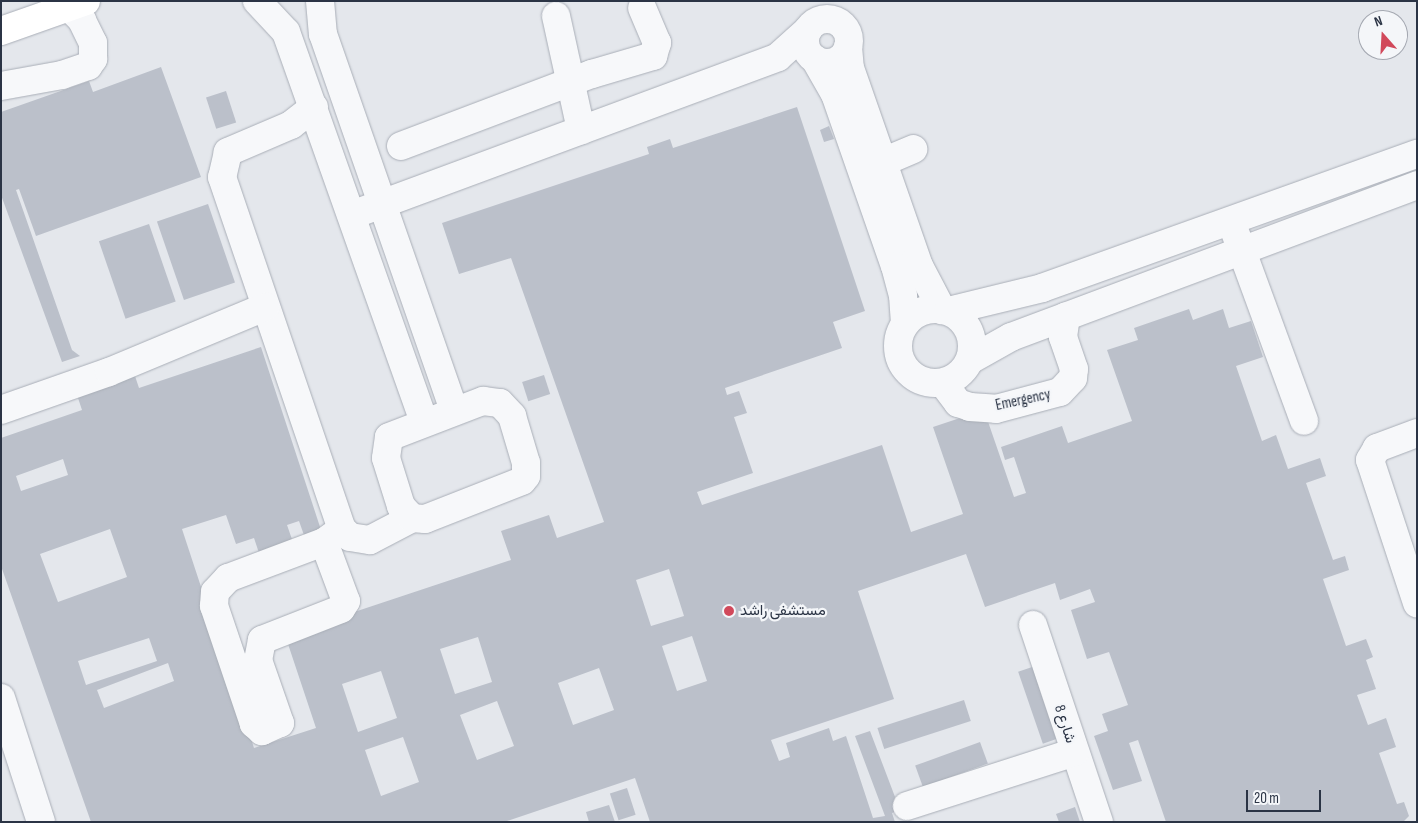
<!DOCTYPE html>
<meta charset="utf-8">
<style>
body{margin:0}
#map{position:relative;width:1418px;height:823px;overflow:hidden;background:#e4e7ec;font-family:"Sofia Sans Condensed",Vazirmatn,sans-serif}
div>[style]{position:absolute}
.building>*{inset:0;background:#bbc0ca;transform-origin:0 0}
.roads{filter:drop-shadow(0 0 1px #a9aeb7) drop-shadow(0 0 1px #a9aeb7)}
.minor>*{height:28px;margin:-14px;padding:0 14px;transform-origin:14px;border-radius:14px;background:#f7f8fa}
.minor>.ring{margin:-14px;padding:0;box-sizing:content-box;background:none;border:28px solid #f7f8fa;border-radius:50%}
.major>*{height:28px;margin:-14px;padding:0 14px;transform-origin:14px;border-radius:14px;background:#fff}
.dots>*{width:14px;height:14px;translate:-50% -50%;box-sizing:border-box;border:2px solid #f4f6f9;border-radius:50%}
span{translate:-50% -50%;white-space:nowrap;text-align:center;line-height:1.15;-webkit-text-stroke:4.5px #f4f6f9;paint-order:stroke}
.street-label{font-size:15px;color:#2b3445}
.poi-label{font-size:15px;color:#2b3445}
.left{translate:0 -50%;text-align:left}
.frame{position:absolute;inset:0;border:2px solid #2b3445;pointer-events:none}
.north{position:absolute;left:1358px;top:10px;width:50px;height:50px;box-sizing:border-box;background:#f4f6f9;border:1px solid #a4a8b1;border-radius:50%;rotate:341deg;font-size:14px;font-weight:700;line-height:20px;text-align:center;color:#2b3445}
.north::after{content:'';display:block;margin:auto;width:18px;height:22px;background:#d1495b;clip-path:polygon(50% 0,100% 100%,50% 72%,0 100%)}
.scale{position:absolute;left:1246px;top:790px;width:75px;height:22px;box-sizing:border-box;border:2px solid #2b3445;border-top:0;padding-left:6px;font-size:15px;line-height:18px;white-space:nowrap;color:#2b3445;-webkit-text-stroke:4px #f4f6f9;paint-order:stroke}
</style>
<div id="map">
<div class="building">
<div style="clip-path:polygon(161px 67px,201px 177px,36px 236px,19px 189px,16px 190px,72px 350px,80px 356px,62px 362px,1px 195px,1px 112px,89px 81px,93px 92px)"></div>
<div style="left:226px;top:91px;width:33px;height:21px;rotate:72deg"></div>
<div style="clip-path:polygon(evenodd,797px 107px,865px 311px,833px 322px,842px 348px,725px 388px,727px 395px,739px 391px,747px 413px,734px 417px,753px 473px,697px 492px,702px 505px,882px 445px,911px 532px,963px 514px,933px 427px,984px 410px,1014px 497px,1026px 493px,1014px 457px,1005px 460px,1001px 447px,1062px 426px,1068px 443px,1132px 421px,1107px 350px,1138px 340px,1134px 328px,1189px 309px,1193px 320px,1223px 309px,1229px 328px,1251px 321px,1263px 357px,1236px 366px,1262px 441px,1276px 435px,1288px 469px,1320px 458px,1326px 476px,1306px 483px,1333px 560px,1345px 556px,1349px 570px,1323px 579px,1346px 646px,1366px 639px,1373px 657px,1366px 660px,1376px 689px,1357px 695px,1368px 725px,1386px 718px,1396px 747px,1379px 753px,1397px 804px,1404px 802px,1409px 816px,1403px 822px,1166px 822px,1138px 740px,1129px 743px,1142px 781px,1113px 790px,1094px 736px,1108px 731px,1102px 714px,1128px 705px,1109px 652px,1087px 659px,1071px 610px,1095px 602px,1090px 589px,1060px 600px,1055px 583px,985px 607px,966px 554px,858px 591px,894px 699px,771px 740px,779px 761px,790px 757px,786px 743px,829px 728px,833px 741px,846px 736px,873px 818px,885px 816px,855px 736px,870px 731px,900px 810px,892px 813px,895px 822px,650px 822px,635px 778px,504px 822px,91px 822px,1px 566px,1px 438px,82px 410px,77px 395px,135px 376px,139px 388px,261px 347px,322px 533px,305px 538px,299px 521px,287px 525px,294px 545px,260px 556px,254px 538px,236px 544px,226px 515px,182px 529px,254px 748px,316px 728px,285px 635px,511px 560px,501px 531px,549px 515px,557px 538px,604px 522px,511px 258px,459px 274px,442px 223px,649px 154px,647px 147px,670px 139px,673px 148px,797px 107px,63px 459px,68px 475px,21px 491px,16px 476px,63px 459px,797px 107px,110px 529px,127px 577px,58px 602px,40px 554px,110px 529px,797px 107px,669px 569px,684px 616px,651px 626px,636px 580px,669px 569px,797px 107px,692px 636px,707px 681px,677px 691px,662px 646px,692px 636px,797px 107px,478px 637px,492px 682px,455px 694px,440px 649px,478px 637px,797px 107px,149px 638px,157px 661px,86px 685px,78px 661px,149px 638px,797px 107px,168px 663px,174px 681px,104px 708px,97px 690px,168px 663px,797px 107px,599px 668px,614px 710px,573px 725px,558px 683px,599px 668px,797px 107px,381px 671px,397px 718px,358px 732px,342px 684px,381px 671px,797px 107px,497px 701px,514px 746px,477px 760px,460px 715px,497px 701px,797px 107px,403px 737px,419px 782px,381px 796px,365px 750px,403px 737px)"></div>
<div style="clip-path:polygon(829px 126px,834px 139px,824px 142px,820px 130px)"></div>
<div style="left:208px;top:204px;width:83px;height:54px;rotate:71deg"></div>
<div style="left:149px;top:224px;width:82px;height:53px;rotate:71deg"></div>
<div style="left:544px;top:375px;width:20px;height:23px;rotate:72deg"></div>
<div style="left:1038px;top:665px;width:76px;height:21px;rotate:71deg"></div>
<div style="left:964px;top:700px;width:22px;height:91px;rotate:72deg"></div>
<div style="left:980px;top:742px;width:23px;height:69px;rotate:70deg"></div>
<div style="left:627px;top:788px;width:28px;height:18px;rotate:72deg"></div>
<div style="clip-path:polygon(609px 805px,615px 822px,589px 822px,586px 812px)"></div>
<div style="clip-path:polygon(1075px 807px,1080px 822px,1059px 822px,1056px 814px)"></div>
</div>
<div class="roads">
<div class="minor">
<div style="left:257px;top:1px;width:42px;rotate:46.9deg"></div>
<div style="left:286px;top:32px;width:414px;rotate:70.5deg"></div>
<div style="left:320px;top:1px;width:33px;rotate:85deg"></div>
<div style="left:323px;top:34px;width:399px;rotate:70.8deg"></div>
<div style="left:556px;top:16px;width:117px;rotate:77.6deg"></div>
<div class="ring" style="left:805px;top:19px;width:16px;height:16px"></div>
<div style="left:848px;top:47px;width:21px;rotate:85deg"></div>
<div style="left:850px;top:68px;width:210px;rotate:70.8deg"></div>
<div style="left:919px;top:266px;width:50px;rotate:62.4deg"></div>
<div style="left:815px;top:59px;width:40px;rotate:60.3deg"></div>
<div style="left:835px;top:94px;width:182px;rotate:70.8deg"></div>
<div style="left:895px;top:266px;width:30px;rotate:75deg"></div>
<div style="left:903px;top:295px;width:29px;rotate:86deg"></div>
<div style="left:1px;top:86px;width:62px;rotate:-10.2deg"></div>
<div style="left:62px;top:75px;width:28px;rotate:-19deg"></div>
<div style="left:88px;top:66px;width:9px;rotate:-54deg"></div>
<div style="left:93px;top:59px;width:16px;rotate:-90deg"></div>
<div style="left:93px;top:43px;width:25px;rotate:-116deg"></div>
<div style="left:82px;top:20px;width:18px;rotate:-135deg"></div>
<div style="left:314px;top:107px;width:29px;rotate:142deg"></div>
<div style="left:291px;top:125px;width:69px;rotate:156.8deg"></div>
<div style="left:228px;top:152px;width:26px;rotate:103deg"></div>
<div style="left:222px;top:177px;width:372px;rotate:71.2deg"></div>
<div style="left:342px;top:529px;width:11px;rotate:45deg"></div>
<div style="left:350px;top:537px;width:20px;rotate:9deg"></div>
<div style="left:370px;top:540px;width:47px;rotate:-27.6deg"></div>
<div style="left:401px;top:146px;width:204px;rotate:-20.7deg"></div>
<div style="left:592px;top:74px;width:64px;rotate:-16.4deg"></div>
<div style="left:653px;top:56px;width:14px;rotate:-73deg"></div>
<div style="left:657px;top:43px;width:38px;rotate:-113deg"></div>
<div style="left:883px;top:162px;width:33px;rotate:-23deg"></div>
<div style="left:352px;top:215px;width:454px;rotate:-20.3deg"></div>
<div style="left:778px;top:57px;width:40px;rotate:-42deg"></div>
<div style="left:1235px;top:232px;width:201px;rotate:69.9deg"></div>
<div class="ring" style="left:898px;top:309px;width:46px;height:46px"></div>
<div style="left:948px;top:311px;width:97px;rotate:-13.7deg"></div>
<div style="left:1042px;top:288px;width:398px;rotate:-19.7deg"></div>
<div style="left:970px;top:360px;width:47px;rotate:-29.3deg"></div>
<div style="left:1011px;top:337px;width:434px;rotate:-20.5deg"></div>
<div style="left:943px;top:383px;width:25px;rotate:53deg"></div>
<div style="left:958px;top:403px;width:13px;rotate:18deg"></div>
<div style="left:970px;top:407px;width:26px;rotate:4deg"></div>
<div style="left:996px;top:409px;width:66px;rotate:-14.9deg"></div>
<div style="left:1060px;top:392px;width:19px;rotate:-47deg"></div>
<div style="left:1073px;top:378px;width:9px;rotate:-84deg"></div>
<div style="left:1074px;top:369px;width:34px;rotate:-109deg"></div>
<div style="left:1063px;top:337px;width:21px;rotate:-82deg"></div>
<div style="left:483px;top:401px;width:17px;rotate:7deg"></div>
<div style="left:500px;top:403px;width:18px;rotate:47deg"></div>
<div style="left:512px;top:416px;width:49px;rotate:73.4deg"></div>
<div style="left:526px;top:463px;width:13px;rotate:90deg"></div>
<div style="left:526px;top:476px;width:6px;rotate:129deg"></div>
<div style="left:522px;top:481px;width:104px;rotate:158.6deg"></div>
<div style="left:425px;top:519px;width:13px;rotate:-176deg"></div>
<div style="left:412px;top:518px;width:16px;rotate:-133deg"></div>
<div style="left:401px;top:506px;width:50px;rotate:-107.4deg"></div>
<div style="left:386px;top:458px;width:21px;rotate:-82deg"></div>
<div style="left:389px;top:437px;width:101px;rotate:-21deg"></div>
<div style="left:1px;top:410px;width:114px;rotate:-19.4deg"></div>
<div style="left:109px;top:372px;width:169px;rotate:-22.6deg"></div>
<div style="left:1417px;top:433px;width:43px;rotate:159.4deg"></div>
<div style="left:1377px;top:448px;width:14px;rotate:120deg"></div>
<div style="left:1370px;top:460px;width:151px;rotate:71.8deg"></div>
<div style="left:324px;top:542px;width:63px;rotate:69.6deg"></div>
<div style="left:346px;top:601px;width:9px;rotate:122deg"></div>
<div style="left:341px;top:609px;width:85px;rotate:158.6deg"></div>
<div style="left:262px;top:640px;width:20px;rotate:101deg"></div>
<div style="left:258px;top:660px;width:67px;rotate:70.8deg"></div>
<div style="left:280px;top:723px;width:20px;rotate:156deg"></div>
<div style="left:262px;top:731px;width:11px;rotate:-139deg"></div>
<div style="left:254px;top:724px;width:125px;rotate:-108.7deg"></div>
<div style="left:214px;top:606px;width:14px;rotate:-86deg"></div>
<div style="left:215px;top:592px;width:19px;rotate:-47deg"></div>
<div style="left:228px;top:578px;width:103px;rotate:-20.6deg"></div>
<div style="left:324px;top:542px;width:22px;rotate:-36deg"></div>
<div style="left:1033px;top:625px;width:208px;rotate:71.5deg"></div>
<div style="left:1px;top:698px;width:130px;rotate:72.1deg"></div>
<div style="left:907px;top:806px;width:176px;rotate:-17.8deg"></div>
</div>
<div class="major">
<div style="left:1px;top:31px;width:90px;rotate:-19.4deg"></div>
</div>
</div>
<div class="dots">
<div style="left:729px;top:611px;background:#d1495b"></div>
</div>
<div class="street-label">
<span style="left:1023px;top:400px;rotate:-12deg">Emergency</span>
<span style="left:1065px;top:724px;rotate:72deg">شارع 8</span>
</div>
<div class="poi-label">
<span class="left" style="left:740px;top:611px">مستشفى راشد</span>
</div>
<div class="frame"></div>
<div class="north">N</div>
<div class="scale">20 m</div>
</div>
